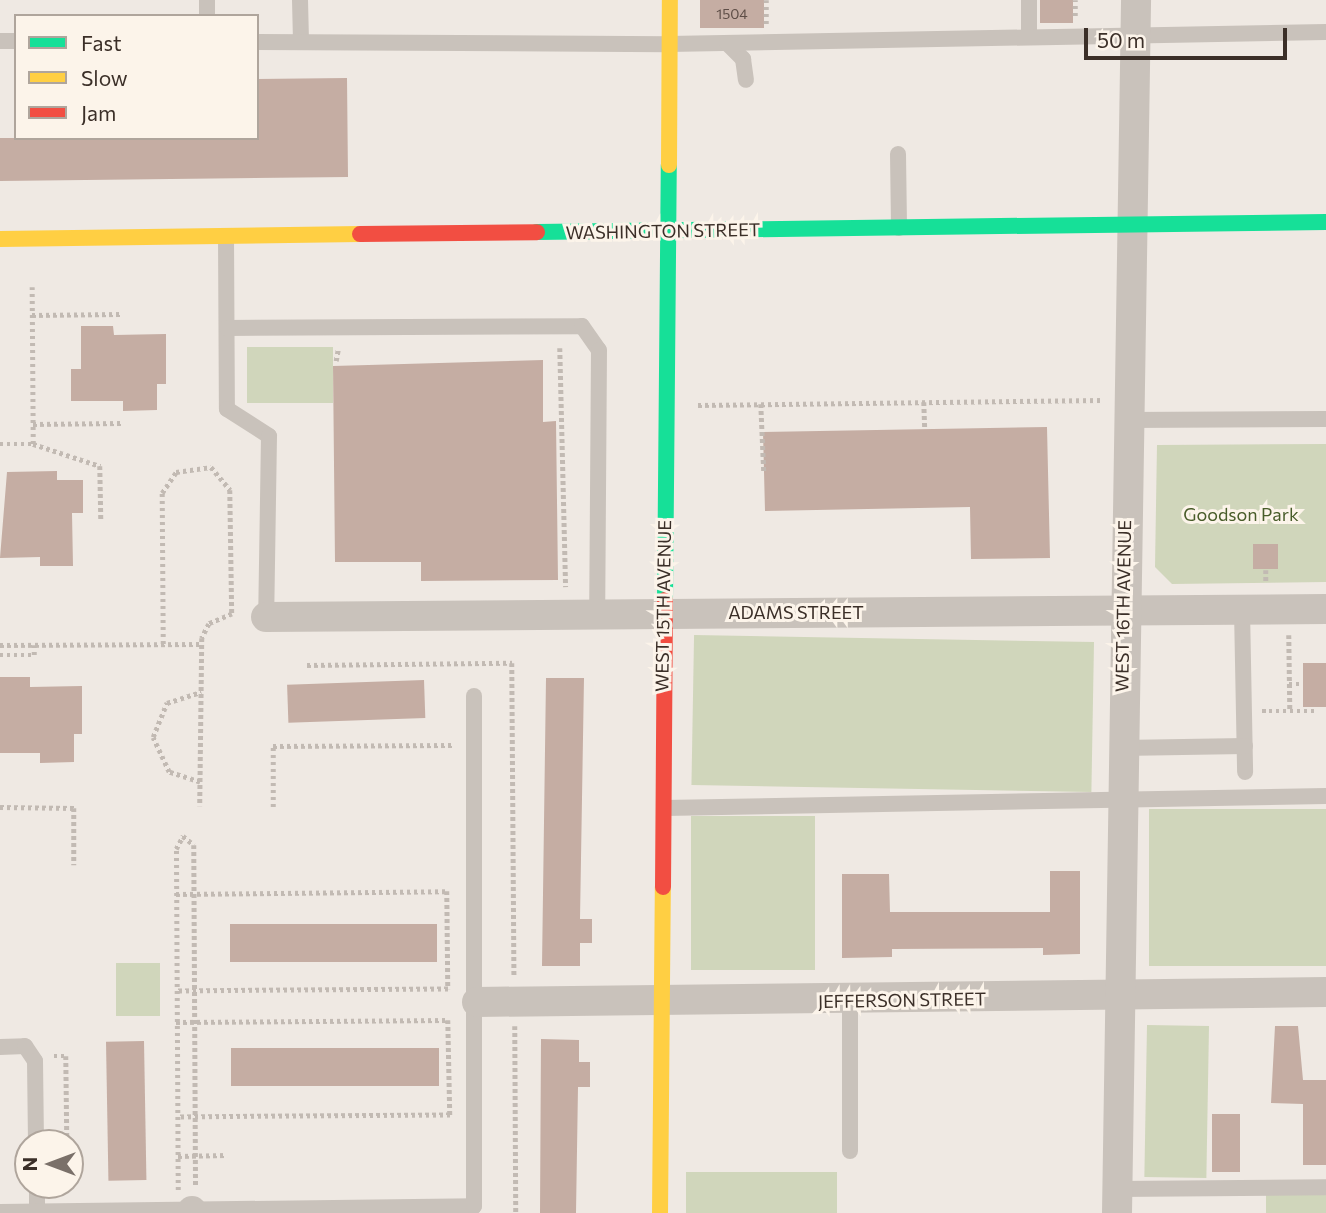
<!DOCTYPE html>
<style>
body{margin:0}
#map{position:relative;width:1326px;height:1213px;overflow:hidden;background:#efe9e3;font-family:Commissioner,sans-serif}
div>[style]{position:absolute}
.green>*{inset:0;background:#d0d6bb;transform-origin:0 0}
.building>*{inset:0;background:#c5ada3;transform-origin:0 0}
.path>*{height:4.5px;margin-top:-2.25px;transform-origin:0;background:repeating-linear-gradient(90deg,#c2bab3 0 3.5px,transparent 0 7px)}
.lane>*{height:16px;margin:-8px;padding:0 8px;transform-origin:8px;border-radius:8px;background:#c9c2bb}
.street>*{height:30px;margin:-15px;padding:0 15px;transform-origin:15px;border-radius:15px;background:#c9c2bb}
.fast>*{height:16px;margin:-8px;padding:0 8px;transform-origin:8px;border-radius:8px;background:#16e098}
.slow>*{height:16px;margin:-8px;padding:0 8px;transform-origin:8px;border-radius:8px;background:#ffcf43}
.jam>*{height:16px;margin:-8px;padding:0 8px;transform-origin:8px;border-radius:8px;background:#f24e42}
span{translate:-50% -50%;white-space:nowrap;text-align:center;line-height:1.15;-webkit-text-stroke:6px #fcf4ea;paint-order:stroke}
.number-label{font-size:14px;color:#5e4e47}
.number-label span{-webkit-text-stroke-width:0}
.street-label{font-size:18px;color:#3b2f28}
.park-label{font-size:18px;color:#485c29}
.legend{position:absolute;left:14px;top:14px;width:245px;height:126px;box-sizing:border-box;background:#fcf4ea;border:2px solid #afa59c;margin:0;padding:9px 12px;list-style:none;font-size:21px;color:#3b2f28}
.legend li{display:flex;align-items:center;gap:14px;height:35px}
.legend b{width:35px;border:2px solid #afa59c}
.north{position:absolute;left:14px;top:1129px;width:70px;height:70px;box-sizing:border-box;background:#fcf4ea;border:2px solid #afa59c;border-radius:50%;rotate:270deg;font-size:19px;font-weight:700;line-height:28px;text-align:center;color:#3b2f28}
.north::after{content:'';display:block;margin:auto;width:24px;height:32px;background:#7a7069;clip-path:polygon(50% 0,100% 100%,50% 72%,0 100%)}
.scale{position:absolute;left:1084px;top:28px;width:203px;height:32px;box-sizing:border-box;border:4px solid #3b2f28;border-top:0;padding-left:9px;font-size:21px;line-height:24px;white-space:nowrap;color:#3b2f28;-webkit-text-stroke:5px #fcf4ea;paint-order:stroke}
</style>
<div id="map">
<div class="green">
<div style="left:247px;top:347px;width:86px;height:56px"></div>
<div style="clip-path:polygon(1326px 444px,1326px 582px,1172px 584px,1155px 567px,1157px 445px)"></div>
<div style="left:1094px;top:642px;width:150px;height:400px;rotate:91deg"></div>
<div style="left:1326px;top:809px;width:157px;height:177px;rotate:90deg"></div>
<div style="left:815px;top:816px;width:154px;height:124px;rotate:90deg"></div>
<div style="left:116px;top:963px;width:44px;height:53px"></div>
<div style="left:1209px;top:1026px;width:152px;height:62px;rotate:91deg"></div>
<div style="left:686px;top:1172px;width:151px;height:41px"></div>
<div style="left:1326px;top:1195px;width:18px;height:60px;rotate:90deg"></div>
</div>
<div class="building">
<div style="left:700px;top:0;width:64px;height:28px"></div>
<div style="left:1040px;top:0;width:33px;height:23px"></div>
<div style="clip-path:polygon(347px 78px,348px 177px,0 181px,0 138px,257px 138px,257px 79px)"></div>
<div style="clip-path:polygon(81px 326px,113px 326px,114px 335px,166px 334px,166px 384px,157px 384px,157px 410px,123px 411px,123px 401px,71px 401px,71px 369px,81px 369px)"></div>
<div style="clip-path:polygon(543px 360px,543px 422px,556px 421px,558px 580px,421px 581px,421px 562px,335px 562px,333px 366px)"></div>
<div style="clip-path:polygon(1047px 427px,1050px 558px,971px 559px,970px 507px,765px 511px,763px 432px)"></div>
<div style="clip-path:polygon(57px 471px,57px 480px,83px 480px,83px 513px,72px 513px,73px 566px,40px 566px,40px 557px,0 558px,7px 472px)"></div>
<div style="left:1278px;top:544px;width:25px;height:25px;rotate:90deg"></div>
<div style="left:1303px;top:663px;width:23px;height:44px"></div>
<div style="clip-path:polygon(0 677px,30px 677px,30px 687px,82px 686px,82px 734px,74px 734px,74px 762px,40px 763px,40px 753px,0 753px)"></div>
<div style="clip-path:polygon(546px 678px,584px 678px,580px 919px,592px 919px,592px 943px,580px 943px,580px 966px,542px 966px)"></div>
<div style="left:424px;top:680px;width:38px;height:137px;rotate:88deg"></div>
<div style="clip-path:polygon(1050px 871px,1080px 871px,1080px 954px,1043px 955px,1043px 948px,892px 949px,892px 957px,842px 958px,842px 874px,889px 874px,890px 912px,1050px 912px)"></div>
<div style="left:437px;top:924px;width:38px;height:207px;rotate:90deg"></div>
<div style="clip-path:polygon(1275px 1026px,1298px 1026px,1303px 1080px,1326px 1080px,1326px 1165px,1303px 1165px,1303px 1104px,1271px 1103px)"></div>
<div style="clip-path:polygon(541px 1039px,579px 1040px,579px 1062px,590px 1062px,590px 1087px,578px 1087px,576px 1213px,540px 1213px)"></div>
<div style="left:144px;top:1041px;width:139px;height:38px;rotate:89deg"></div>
<div style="left:439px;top:1048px;width:38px;height:208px;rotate:90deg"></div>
<div style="left:1212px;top:1114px;width:28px;height:58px"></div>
</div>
<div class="path">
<div style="left:1075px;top:16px;width:16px;rotate:-90deg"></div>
<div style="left:766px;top:24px;width:24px;rotate:-90deg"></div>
<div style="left:32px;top:315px;width:88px;rotate:-0.7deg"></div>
<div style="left:560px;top:348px;width:239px;rotate:88.6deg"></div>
<div style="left:336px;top:361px;width:11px;rotate:-80deg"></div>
<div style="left:924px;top:402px;width:27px;rotate:88deg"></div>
<div style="left:761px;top:404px;width:68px;rotate:87.5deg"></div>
<div style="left:698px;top:405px;width:404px;rotate:-0.7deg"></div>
<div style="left:33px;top:424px;width:88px;rotate:-0.7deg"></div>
<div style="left:0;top:444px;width:33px"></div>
<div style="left:33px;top:444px;width:157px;rotate:-90.4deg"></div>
<div style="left:33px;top:444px;width:71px;rotate:18.2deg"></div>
<div style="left:100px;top:466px;width:53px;rotate:88.9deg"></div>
<div style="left:1266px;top:570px;width:12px;rotate:90deg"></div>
<div style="left:1289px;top:635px;width:76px;rotate:89.2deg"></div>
<div style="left:163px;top:644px;width:151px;rotate:-90.4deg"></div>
<div style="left:162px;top:493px;width:25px;rotate:-56deg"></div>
<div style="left:176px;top:472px;width:35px;rotate:-8deg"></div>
<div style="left:211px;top:467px;width:30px;rotate:50deg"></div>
<div style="left:230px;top:490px;width:124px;rotate:89.1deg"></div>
<div style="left:232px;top:614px;width:25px;rotate:157deg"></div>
<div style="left:209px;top:624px;width:16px;rotate:117deg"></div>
<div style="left:202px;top:638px;width:168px;rotate:90.7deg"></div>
<div style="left:0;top:645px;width:201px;rotate:-0.3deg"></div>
<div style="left:0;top:655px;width:34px"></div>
<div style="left:34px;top:655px;width:10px;rotate:-90deg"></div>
<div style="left:307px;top:665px;width:205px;rotate:-0.6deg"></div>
<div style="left:512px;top:663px;width:312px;rotate:89.6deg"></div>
<div style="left:1289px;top:684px;width:14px"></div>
<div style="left:1262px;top:711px;width:55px"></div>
<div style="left:200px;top:782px;width:33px;rotate:-162deg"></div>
<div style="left:169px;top:772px;width:38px;rotate:-115deg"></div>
<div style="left:153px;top:737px;width:37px;rotate:-68deg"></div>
<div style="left:167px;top:703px;width:36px;rotate:-18deg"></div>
<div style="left:0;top:807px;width:74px;rotate:0.8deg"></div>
<div style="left:74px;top:808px;width:57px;rotate:90deg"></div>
<div style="left:273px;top:807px;width:61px;rotate:-90deg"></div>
<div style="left:273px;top:746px;width:180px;rotate:-0.3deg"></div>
<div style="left:176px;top:894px;width:271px;rotate:-0.6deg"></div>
<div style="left:447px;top:891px;width:98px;rotate:89.4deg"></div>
<div style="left:448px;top:989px;width:272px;rotate:179.6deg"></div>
<div style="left:176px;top:1022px;width:272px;rotate:-0.4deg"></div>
<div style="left:448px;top:1020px;width:95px;rotate:88.8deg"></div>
<div style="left:450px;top:1115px;width:273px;rotate:179.6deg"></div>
<div style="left:515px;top:1026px;width:187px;rotate:89.7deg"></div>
<div style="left:54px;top:1056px;width:12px"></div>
<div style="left:66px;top:1056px;width:87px;rotate:89.3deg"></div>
<div style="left:178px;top:1156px;width:49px;rotate:-1.2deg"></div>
<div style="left:178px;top:1190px;width:341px;rotate:-90.3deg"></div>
<div style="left:176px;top:849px;width:15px;rotate:-62deg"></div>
<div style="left:183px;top:836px;width:14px;rotate:39deg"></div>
<div style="left:194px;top:845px;width:340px;rotate:89.7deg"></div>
</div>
<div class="lane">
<div style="left:207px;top:0;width:16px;rotate:90deg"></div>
<div style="left:300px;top:0;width:42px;rotate:88.6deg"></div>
<div style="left:1029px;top:0;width:36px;rotate:90deg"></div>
<div style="left:0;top:41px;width:16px"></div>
<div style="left:257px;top:42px;width:412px;rotate:0.3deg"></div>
<div style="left:669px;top:44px;width:657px;rotate:-1.05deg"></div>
<div style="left:727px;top:43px;width:23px;rotate:45deg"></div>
<div style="left:743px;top:59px;width:21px;rotate:82deg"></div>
<div style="left:898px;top:154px;width:74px;rotate:89.2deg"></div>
<div style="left:226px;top:237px;width:172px;rotate:89.7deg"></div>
<div style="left:227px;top:409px;width:50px;rotate:32.7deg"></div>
<div style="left:269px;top:436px;width:181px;rotate:90.9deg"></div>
<div style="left:227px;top:328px;width:355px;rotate:-0.3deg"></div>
<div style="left:582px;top:326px;width:29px;rotate:55deg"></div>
<div style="left:599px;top:350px;width:263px;rotate:90.4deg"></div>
<div style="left:1127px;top:420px;width:199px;rotate:-0.3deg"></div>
<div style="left:1242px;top:610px;width:162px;rotate:88.9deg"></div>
<div style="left:1121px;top:748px;width:124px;rotate:-0.9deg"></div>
<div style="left:664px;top:808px;width:662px;rotate:-1.04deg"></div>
<div style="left:850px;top:1001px;width:150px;rotate:90deg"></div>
<div style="left:0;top:1047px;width:25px;rotate:-2deg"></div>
<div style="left:25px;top:1046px;width:18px;rotate:56deg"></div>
<div style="left:35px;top:1061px;width:82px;rotate:89.3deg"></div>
<div style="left:37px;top:1185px;width:27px;rotate:90deg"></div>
<div style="left:1117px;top:1189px;width:209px;rotate:-0.5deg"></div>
<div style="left:0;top:1212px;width:474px;rotate:-0.7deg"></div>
<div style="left:474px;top:1206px;width:510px;rotate:-90deg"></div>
</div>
<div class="street">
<div style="left:266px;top:617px;width:1060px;rotate:-0.43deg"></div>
<div style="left:477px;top:1002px;width:849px;rotate:-0.67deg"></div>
<div style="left:192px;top:1213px;width:2px;rotate:-90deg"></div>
<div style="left:1117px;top:1213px;width:1213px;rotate:-89.1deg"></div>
</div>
<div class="fast">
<div style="left:537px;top:232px;width:789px;rotate:-0.73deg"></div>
<div style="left:665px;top:600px;width:435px;rotate:-89.5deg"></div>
</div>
<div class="slow">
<div style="left:669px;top:165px;width:165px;rotate:-89.7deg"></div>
<div style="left:0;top:239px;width:360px;rotate:-0.8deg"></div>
<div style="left:660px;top:1213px;width:326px;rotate:-89.5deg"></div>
</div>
<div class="jam">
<div style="left:360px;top:234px;width:177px;rotate:-0.6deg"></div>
<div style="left:663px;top:887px;width:287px;rotate:-89.6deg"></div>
</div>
<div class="number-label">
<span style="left:732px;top:14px">1504</span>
</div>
<div class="street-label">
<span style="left:663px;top:231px;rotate:-1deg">WASHINGTON STREET</span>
<span style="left:663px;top:606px;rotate:-89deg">WEST 15TH AVENUE</span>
<span style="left:1123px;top:606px;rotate:-89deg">WEST 16TH AVENUE</span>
<span style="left:796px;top:612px">ADAMS STREET</span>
<span style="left:902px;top:1000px;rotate:-1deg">JEFFERSON STREET</span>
</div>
<div class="park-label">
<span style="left:1241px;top:514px">Goodson Park</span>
</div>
<ul class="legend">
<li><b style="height:9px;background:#16e098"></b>Fast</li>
<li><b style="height:9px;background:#ffcf43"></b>Slow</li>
<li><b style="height:9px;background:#f24e42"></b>Jam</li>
</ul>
<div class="north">N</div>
<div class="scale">50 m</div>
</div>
